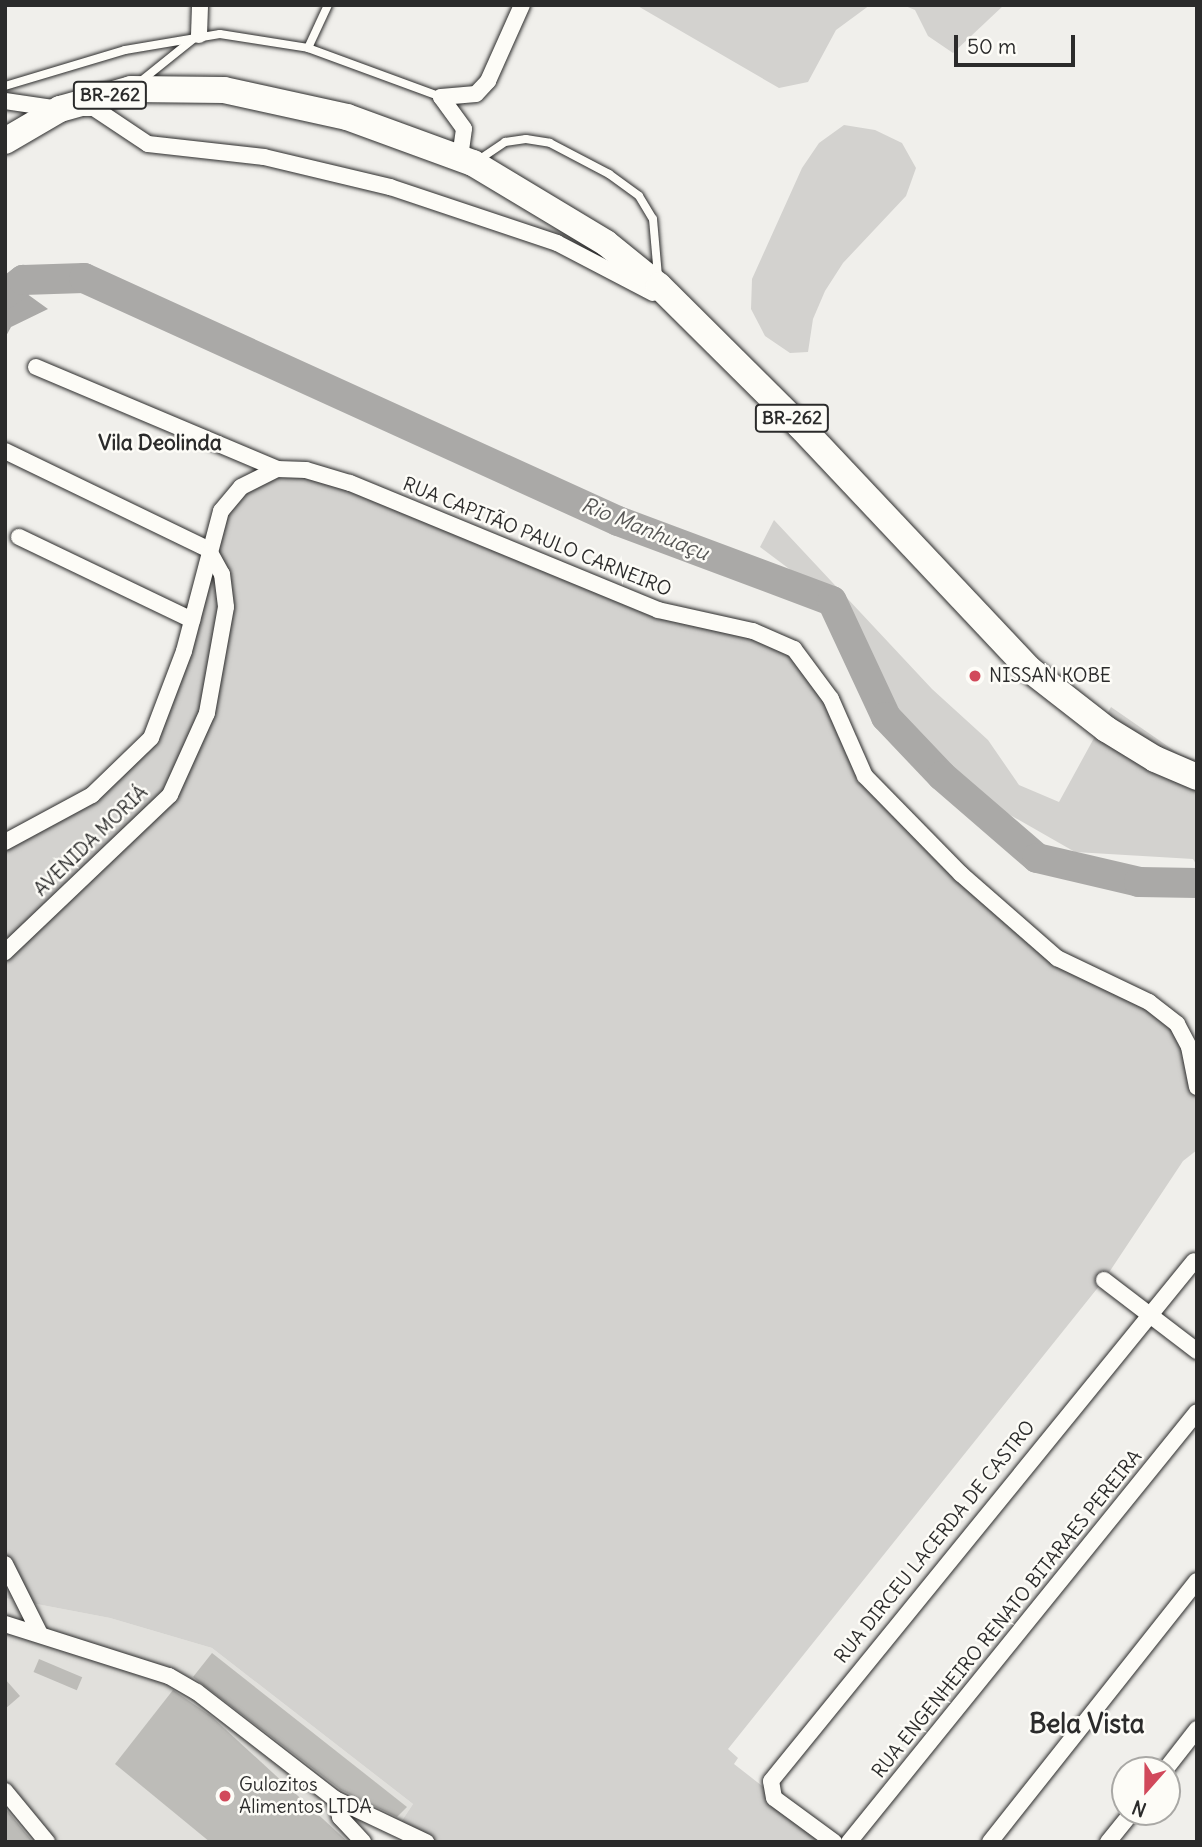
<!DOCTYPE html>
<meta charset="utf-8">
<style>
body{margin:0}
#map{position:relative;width:1202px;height:1847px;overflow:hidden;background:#f0efeb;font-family:Delius,sans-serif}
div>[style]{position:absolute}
.built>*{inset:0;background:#e1e0dc}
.green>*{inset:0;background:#d3d2cf}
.water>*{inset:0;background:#aaa9a7}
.river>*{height:30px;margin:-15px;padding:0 15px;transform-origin:15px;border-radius:15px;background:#aaa9a7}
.building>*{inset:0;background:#bdbcb8;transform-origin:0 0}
.roads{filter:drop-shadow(0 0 2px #2b2b2b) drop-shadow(0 0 2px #2b2b2b)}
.service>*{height:8px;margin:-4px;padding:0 4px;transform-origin:4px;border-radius:4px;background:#fdfcf7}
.minor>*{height:16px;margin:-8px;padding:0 8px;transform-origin:8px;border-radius:8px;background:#fdfcf7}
.trunk>*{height:26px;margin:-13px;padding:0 13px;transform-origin:13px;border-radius:13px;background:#fdfcf7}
.dots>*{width:19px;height:19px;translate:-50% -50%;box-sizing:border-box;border:4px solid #fdfcf7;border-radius:50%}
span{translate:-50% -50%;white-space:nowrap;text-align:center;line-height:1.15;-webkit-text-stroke:5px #fdfcf7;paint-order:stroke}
.shield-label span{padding:2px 5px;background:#fdfcf7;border:2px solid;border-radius:5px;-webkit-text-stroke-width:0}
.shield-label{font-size:18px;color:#2b2b2b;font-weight:700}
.street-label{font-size:19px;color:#2b2b2b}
.poi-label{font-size:19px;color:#2b2b2b}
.left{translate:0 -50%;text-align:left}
.neighbourhood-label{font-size:21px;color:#2b2b2b;font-weight:700}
.water-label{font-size:21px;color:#575756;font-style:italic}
.district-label{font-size:26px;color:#2b2b2b;font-weight:700}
.frame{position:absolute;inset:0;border:7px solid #2b2b2b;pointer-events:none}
.north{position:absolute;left:1111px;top:1756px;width:70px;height:70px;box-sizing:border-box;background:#fdfcf7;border:2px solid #a9a8a5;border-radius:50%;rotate:201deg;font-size:19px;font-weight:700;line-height:28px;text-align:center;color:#2b2b2b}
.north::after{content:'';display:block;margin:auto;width:24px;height:32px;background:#d1495b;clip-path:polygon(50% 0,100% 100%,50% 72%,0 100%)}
.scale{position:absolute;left:954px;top:35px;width:121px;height:32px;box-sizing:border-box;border:4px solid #2b2b2b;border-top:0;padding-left:9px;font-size:21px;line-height:24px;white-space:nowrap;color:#2b2b2b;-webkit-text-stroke:5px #fdfcf7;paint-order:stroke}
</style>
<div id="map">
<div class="built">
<div style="clip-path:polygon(5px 1598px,110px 1618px,212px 1648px,413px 1804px,397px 1828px,335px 1800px,363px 1842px,5px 1842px)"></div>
</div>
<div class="green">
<div style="clip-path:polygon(636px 5px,870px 5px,836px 30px,808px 82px,779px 88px)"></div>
<div style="clip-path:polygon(903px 5px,1004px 5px,953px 53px,928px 36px,915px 10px)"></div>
<div style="clip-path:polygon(844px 125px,875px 130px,902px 143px,916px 168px,906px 196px,843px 263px,825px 291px,813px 319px,808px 352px,790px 353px,765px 336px,751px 309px,752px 279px,802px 168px,819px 143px)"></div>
<div style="clip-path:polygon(306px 470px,551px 569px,794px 649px,865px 776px,1057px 958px,1177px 1024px,1197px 1087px,1197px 1150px,1183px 1161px,1104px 1280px,728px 1749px,738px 1758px,734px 1764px,834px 1842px,426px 1842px,397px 1828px,413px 1804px,212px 1648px,110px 1618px,5px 1598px,5px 842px,92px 795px,151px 738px,221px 511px,258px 477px)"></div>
<div style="clip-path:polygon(774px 520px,932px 689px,988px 740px,1019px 785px,1059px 802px,1111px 707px,1179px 754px,1197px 760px,1197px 866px,1193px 859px,1075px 852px,942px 776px,886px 717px,832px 601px,760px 547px)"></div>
</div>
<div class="water">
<div style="clip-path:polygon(5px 278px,48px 309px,11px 327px,5px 338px)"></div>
</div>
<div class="river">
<div style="left:5px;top:294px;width:23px;rotate:-38deg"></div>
<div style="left:23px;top:280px;width:61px;rotate:-1.9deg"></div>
<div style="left:84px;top:278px;width:587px;rotate:24.47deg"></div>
<div style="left:618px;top:521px;width:228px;rotate:20.5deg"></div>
<div style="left:832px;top:601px;width:128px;rotate:65deg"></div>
<div style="left:886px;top:717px;width:81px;rotate:46.5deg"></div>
<div style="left:942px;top:776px;width:125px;rotate:40.8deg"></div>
<div style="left:1037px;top:858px;width:105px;rotate:13.2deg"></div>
<div style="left:1139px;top:882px;width:58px;rotate:1deg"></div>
</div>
<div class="building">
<div style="clip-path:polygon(212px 1653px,407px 1807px,397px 1817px,341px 1790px,193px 1677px)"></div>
<div style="left:39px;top:1659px;width:47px;height:14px;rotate:23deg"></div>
<div style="clip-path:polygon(5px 1679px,20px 1696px,5px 1709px)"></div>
<div style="clip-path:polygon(173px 1690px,211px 1716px,348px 1842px,210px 1842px,115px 1764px)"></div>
<div style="clip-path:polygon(5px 1808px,33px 1842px,5px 1842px)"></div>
</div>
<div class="roads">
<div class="service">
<div style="left:308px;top:48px;width:47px;rotate:-65.1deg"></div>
<div style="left:141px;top:81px;width:70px;rotate:-38.7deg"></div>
<div style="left:5px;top:86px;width:125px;rotate:-16.7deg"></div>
<div style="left:125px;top:50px;width:96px;rotate:-9.6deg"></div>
<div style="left:220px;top:34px;width:89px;rotate:9deg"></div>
<div style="left:308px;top:48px;width:142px;rotate:20.2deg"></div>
<div style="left:477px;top:161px;width:34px;rotate:-34deg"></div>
<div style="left:505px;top:142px;width:21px;rotate:-8deg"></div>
<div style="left:526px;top:139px;width:24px;rotate:9deg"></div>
<div style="left:550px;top:143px;width:67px;rotate:27.7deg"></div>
<div style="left:609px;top:174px;width:37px;rotate:36deg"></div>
<div style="left:639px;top:196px;width:27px;rotate:59deg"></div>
<div style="left:653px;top:219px;width:57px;rotate:85deg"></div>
</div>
<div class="minor">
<div style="left:199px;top:35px;width:30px;rotate:-88deg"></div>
<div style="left:441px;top:97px;width:35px;rotate:-5deg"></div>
<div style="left:476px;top:94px;width:18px;rotate:-47deg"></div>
<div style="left:488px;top:81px;width:83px;rotate:-65.9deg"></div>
<div style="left:441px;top:97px;width:39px;rotate:54deg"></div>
<div style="left:464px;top:129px;width:28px;rotate:98deg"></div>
<div style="left:5px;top:101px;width:55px;rotate:8.4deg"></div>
<div style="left:82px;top:108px;width:12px"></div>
<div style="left:94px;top:108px;width:65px;rotate:33.7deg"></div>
<div style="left:148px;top:144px;width:117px;rotate:6.4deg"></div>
<div style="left:264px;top:157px;width:130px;rotate:13.4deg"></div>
<div style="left:390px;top:187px;width:176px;rotate:18.5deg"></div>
<div style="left:557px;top:243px;width:108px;rotate:27.5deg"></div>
<div style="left:36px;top:367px;width:262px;rotate:22.9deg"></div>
<div style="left:277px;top:469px;width:29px;rotate:2deg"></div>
<div style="left:306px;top:470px;width:46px;rotate:16.5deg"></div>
<div style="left:350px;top:483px;width:333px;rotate:22.4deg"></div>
<div style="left:658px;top:610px;width:97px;rotate:12.5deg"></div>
<div style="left:753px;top:631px;width:45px;rotate:23.7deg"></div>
<div style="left:794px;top:649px;width:62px;rotate:53.5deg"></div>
<div style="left:831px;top:699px;width:84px;rotate:66.2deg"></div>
<div style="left:865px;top:776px;width:137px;rotate:45.6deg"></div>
<div style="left:961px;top:874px;width:128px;rotate:41.2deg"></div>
<div style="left:1057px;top:958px;width:102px;rotate:25.6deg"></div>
<div style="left:1149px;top:1002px;width:36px;rotate:38deg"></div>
<div style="left:1177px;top:1024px;width:26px;rotate:62deg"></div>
<div style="left:1189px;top:1047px;width:41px;rotate:78.7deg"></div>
<div style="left:5px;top:451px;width:225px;rotate:25.8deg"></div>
<div style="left:208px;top:549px;width:29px;rotate:61deg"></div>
<div style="left:222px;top:574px;width:33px;rotate:83deg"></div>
<div style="left:226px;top:607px;width:108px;rotate:100.2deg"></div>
<div style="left:207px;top:713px;width:90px;rotate:114.3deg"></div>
<div style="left:170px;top:795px;width:228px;rotate:136.4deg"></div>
<div style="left:19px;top:537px;width:192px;rotate:25.6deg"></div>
<div style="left:5px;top:842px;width:99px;rotate:-28.4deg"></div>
<div style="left:92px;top:795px;width:82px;rotate:-44deg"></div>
<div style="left:151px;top:738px;width:93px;rotate:-69.2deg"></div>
<div style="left:184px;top:651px;width:145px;rotate:-75.2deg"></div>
<div style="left:221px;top:511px;width:31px;rotate:-50deg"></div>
<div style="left:241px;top:487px;width:40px;rotate:-26.6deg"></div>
<div style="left:1104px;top:1280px;width:117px;rotate:37.4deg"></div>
<div style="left:5px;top:1564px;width:78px;rotate:63.4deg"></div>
<div style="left:5px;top:1624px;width:172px;rotate:17.6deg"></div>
<div style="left:169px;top:1676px;width:32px;rotate:30deg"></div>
<div style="left:197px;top:1692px;width:175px;rotate:37.8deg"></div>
<div style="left:335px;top:1799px;width:101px;rotate:25.3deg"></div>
<div style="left:1165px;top:1770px;width:52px;rotate:-52deg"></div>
<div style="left:5px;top:1791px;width:66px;rotate:50.5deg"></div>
<div style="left:335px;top:1799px;width:19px;rotate:74deg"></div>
<div style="left:340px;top:1817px;width:34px;rotate:47deg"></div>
<div style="left:834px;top:1842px;width:74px;rotate:-143.7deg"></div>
<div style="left:774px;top:1798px;width:17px;rotate:-100deg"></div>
<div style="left:771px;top:1781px;width:670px;rotate:-50.87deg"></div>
<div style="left:849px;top:1842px;width:553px;rotate:-51.02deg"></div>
<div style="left:990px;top:1842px;width:333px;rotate:-51.6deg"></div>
<div style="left:1108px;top:1842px;width:38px;rotate:-51deg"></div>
</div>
<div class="trunk">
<div style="left:5px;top:141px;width:64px;rotate:-30.2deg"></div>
<div style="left:60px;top:109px;width:74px;rotate:-15.7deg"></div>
<div style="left:131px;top:89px;width:93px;rotate:0.6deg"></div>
<div style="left:224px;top:90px;width:126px;rotate:12.4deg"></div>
<div style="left:347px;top:117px;width:134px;rotate:20.1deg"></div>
<div style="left:473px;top:163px;width:155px;rotate:31deg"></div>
<div style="left:606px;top:243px;width:68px;rotate:39.1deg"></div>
<div style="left:659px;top:286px;width:199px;rotate:44.8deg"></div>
<div style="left:800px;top:426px;width:334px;rotate:46.7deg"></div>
<div style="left:1029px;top:669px;width:98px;rotate:37.9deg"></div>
<div style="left:1106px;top:729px;width:57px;rotate:31.5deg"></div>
<div style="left:1155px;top:759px;width:46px;rotate:23.2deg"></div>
</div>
</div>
<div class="dots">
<div style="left:975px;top:676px;background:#d1495b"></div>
<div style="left:225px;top:1796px;background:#d1495b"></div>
</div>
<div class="shield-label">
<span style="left:110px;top:95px">BR-262</span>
<span style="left:792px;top:418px">BR-262</span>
</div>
<div class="street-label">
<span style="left:537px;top:537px;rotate:22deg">RUA CAPITÃO PAULO CARNEIRO</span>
<span style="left:91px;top:841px;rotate:-44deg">AVENIDA MORIÁ</span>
<span style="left:935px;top:1542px;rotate:-51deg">RUA DIRCEU LACERDA DE CASTRO</span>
<span style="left:1007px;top:1614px;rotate:-51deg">RUA ENGENHEIRO RENATO BITARAES PEREIRA</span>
</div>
<div class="poi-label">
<span class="left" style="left:989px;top:676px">NISSAN KOBE</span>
<span class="left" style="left:239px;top:1796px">Gulozitos<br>Alimentos LTDA</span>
</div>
<div class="neighbourhood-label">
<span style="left:160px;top:443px">Vila Deolinda</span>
</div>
<div class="water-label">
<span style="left:645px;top:529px;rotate:22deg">Rio Manhuaçu</span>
</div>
<div class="district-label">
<span style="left:1087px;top:1724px">Bela Vista</span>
</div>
<div class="frame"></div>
<div class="north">N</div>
<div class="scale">50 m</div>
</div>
